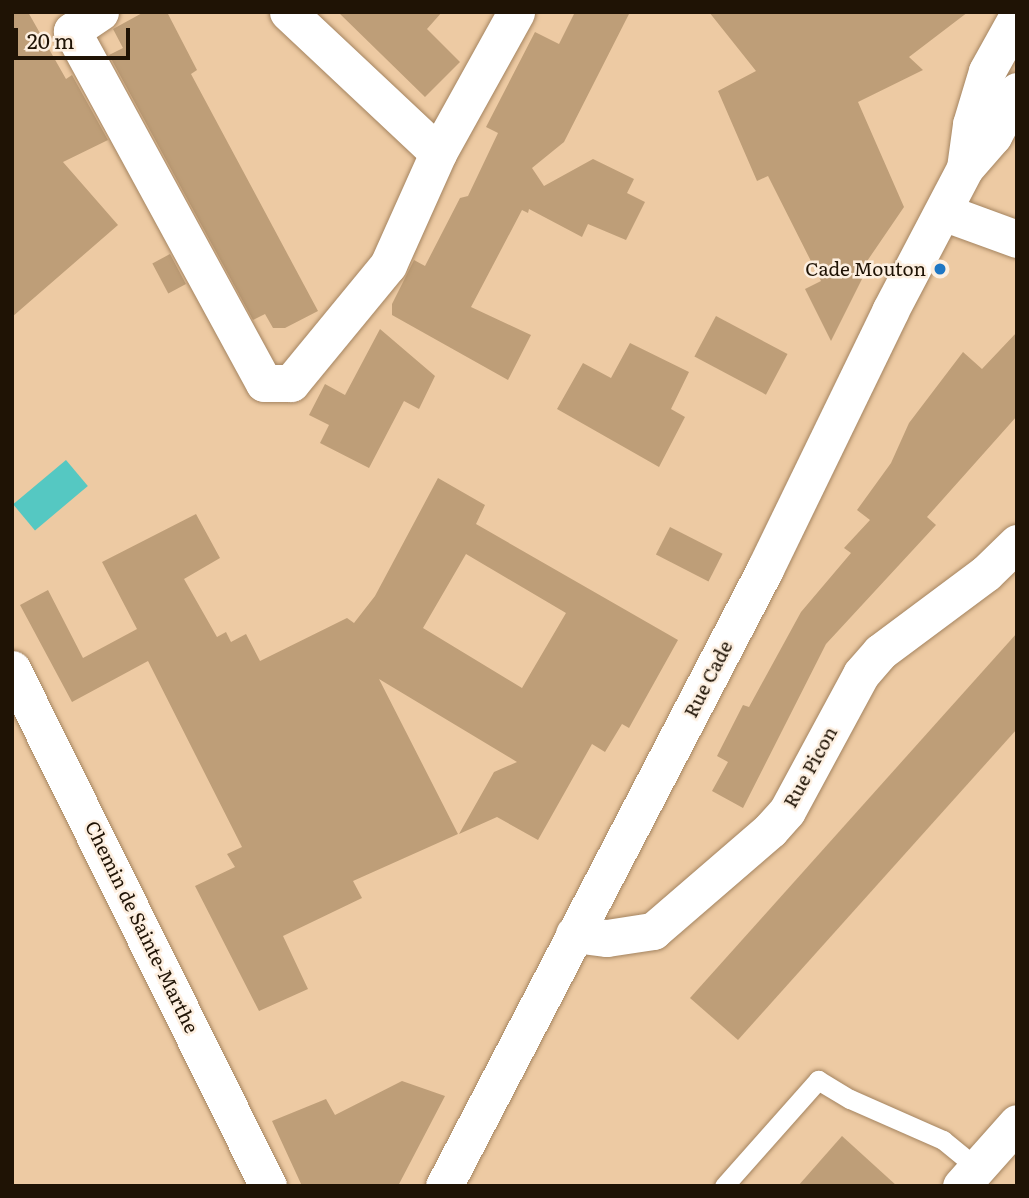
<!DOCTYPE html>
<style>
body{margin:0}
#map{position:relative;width:1029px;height:1198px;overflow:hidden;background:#edcaa3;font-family:Literata,serif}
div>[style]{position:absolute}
.water>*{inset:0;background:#55c8c2;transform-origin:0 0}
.building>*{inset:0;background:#be9e78;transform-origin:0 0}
.roads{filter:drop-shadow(0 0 2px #a48460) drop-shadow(0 0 2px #a48460)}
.lane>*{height:19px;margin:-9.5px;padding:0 9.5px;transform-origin:9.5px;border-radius:9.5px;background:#fff}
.street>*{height:37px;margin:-18.5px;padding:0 18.5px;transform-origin:18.5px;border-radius:18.5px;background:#fff}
.dots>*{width:19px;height:19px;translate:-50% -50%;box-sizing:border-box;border:4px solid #fdefe0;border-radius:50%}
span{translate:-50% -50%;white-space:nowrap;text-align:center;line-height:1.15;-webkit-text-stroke:5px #fdefe0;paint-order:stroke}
.poi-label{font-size:19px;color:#1f1305}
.right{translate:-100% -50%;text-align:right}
.street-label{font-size:19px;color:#1f1305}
.frame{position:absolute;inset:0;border:14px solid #1f1305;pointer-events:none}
.scale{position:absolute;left:14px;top:28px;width:116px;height:32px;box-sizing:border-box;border:4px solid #1f1305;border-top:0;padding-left:9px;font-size:21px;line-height:24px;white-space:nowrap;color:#1f1305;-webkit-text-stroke:5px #fdefe0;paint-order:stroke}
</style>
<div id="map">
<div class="water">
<div style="left:66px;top:460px;width:34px;height:69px;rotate:50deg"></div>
</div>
<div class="building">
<div style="clip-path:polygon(12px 12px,28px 12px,66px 79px,72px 75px,108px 140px,63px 162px,118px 225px,12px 317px)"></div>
<div style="clip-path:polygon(144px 12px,167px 12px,197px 70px,191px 74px,318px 311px,285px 328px,273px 328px,265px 314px,253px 320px,109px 55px,123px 48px,113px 29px)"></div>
<div style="clip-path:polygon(338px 12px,442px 12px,427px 29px,460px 62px,425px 97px)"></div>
<div style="clip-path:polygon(575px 12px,630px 12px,564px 142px,532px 168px,544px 186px,593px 159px,634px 179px,627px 193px,645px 202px,626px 240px,588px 224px,582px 237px,529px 209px,528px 213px,522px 210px,471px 307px,531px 335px,508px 380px,392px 315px,392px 304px,414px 260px,425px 266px,460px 198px,468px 196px,498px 133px,486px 127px,535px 32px,559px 44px)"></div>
<div style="clip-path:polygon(709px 12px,968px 12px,909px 57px,923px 70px,858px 102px,904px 207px,859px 273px,862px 279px,831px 341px,805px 289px,821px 281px,768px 176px,757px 181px,718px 91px,756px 71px)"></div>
<div style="left:170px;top:254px;width:34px;height:20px;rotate:62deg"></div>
<div style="left:716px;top:316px;width:81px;height:46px;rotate:28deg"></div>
<div style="clip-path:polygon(380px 329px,435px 376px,419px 409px,404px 401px,369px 468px,320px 443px,329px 425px,309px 415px,325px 384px,345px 395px)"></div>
<div style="clip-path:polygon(1017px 332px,1017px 416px,927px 517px,936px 525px,826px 644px,743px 808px,712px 791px,728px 762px,717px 756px,743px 705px,749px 707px,801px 612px,851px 553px,844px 548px,870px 520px,857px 510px,891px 463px,909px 423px,963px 352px,982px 369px)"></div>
<div style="clip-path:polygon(630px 343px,689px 372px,671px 409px,685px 417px,659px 467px,557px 409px,583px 363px,611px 378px)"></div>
<div style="clip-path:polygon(evenodd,438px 478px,485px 505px,476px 524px,678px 640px,629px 728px,622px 724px,605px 752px,592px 744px,538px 840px,497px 817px,459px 834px,494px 772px,517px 762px,379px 679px,458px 834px,353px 881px,362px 898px,283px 936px,308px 989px,259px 1011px,195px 886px,235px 867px,227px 854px,242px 847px,148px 661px,72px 702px,20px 605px,48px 590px,83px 658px,137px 629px,102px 562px,196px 514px,220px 558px,184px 579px,217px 637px,226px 632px,231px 642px,246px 634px,260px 661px,347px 618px,354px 623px,375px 596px,438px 478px,466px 554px,566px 613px,522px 688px,423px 628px,466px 554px)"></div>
<div style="left:670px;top:527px;width:59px;height:31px;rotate:27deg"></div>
<div style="clip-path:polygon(1017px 633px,1017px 729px,738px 1040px,690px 998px)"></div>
<div style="clip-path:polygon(402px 1081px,445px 1096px,398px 1186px,302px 1186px,272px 1121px,326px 1099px,335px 1115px)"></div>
<div style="clip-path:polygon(842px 1136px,897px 1186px,798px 1186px)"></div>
</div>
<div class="roads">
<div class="lane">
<div style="left:724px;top:1186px;width:142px;rotate:-48.4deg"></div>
<div style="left:818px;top:1080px;width:37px;rotate:31deg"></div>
<div style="left:850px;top:1099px;width:102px;rotate:23.8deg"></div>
<div style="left:943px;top:1140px;width:43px;rotate:39.3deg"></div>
</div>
<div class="street">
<div style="left:100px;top:12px;width:34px;rotate:146deg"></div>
<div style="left:72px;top:31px;width:401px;rotate:61.4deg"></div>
<div style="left:264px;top:383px;width:27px"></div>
<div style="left:291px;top:383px;width:153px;rotate:-50.6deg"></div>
<div style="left:388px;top:265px;width:123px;rotate:-65.9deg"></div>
<div style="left:288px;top:12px;width:206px;rotate:43.2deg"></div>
<div style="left:438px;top:153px;width:161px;rotate:-61deg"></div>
<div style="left:965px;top:168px;width:44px;rotate:-82.2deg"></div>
<div style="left:971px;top:124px;width:55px;rotate:-73.2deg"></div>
<div style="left:987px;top:71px;width:62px;rotate:-60.9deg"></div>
<div style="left:943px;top:212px;width:79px;rotate:20deg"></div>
<div style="left:12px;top:669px;width:577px;rotate:63.66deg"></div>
<div style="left:574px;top:934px;width:33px;rotate:7deg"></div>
<div style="left:607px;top:938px;width:47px;rotate:-8.7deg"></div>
<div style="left:653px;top:931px;width:155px;rotate:-40.8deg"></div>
<div style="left:770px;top:830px;width:25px;rotate:-48deg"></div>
<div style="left:787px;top:811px;width:156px;rotate:-61.6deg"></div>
<div style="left:861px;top:674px;width:29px;rotate:-49deg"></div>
<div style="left:880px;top:652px;width:132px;rotate:-36.7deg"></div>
<div style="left:986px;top:573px;width:43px;rotate:-44.1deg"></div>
<div style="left:444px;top:1186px;width:696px;rotate:-62.51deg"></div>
<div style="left:765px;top:569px;width:287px;rotate:-64.1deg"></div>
<div style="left:890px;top:311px;width:161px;rotate:-62.3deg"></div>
<div style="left:965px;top:168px;width:43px;rotate:-48.8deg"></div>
<div style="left:993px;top:136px;width:51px;rotate:-61.9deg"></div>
<div style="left:961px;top:1186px;width:84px;rotate:-48.4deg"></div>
</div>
</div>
<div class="dots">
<div style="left:940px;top:269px;background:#1f77c4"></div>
</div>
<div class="poi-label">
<span class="right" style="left:926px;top:269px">Cade Mouton</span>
</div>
<div class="street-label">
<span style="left:708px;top:679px;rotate:-63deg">Rue Cade</span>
<span style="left:810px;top:767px;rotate:-61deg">Rue Picon</span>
<span style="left:142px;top:927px;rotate:64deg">Chemin de Sainte-Marthe</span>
</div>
<div class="frame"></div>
<div class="scale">20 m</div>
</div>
